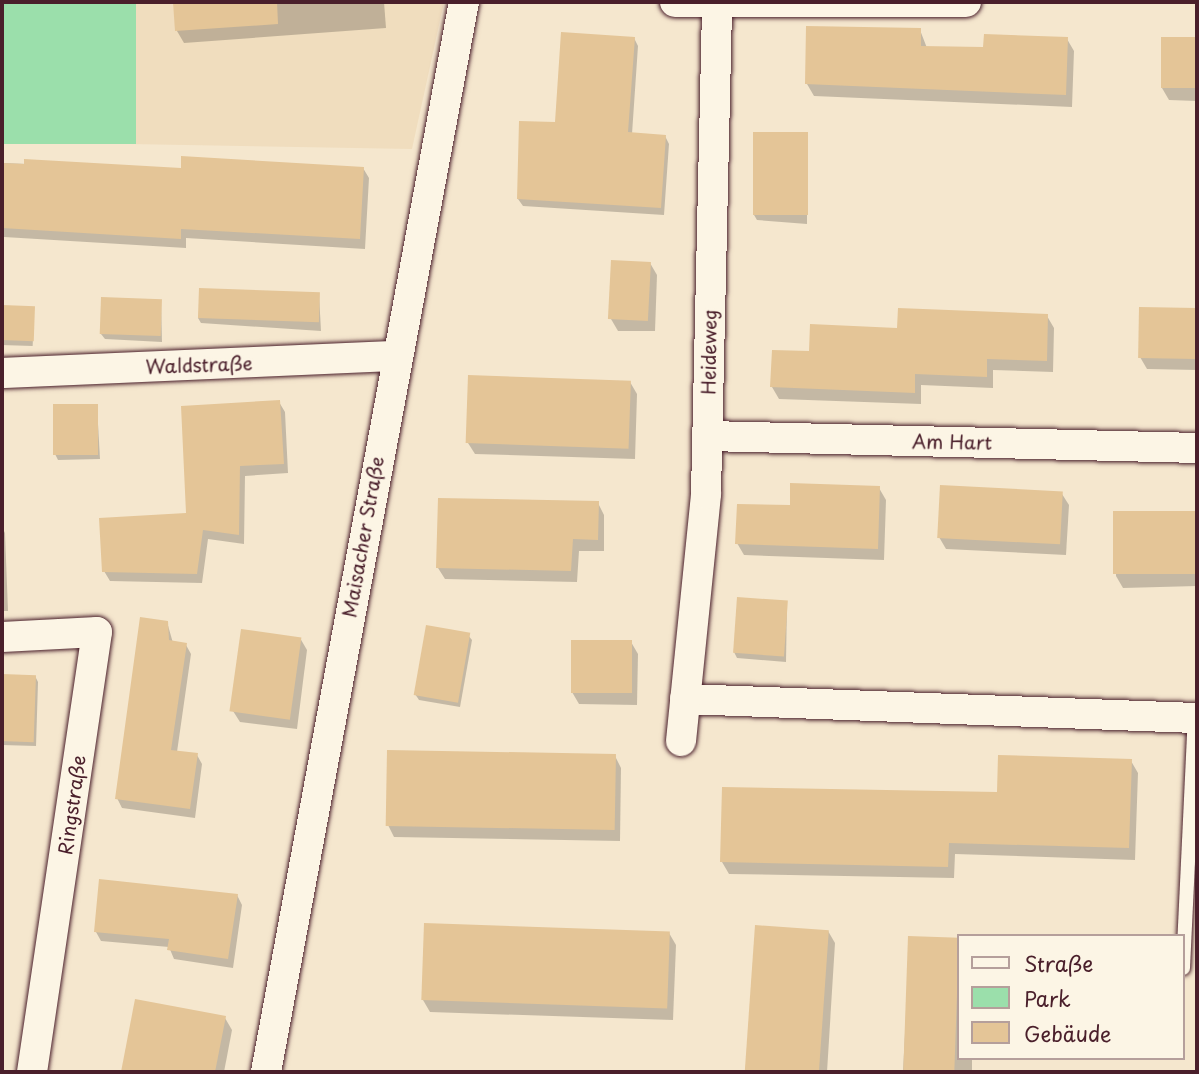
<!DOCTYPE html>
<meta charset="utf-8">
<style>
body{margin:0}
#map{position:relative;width:1199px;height:1074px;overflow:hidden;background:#f5e7ce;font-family:"Playpen Sans",sans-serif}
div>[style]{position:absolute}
.built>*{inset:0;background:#f0ddbe}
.green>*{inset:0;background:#9bdfab;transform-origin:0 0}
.shadow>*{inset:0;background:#0003;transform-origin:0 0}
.building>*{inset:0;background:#e4c597;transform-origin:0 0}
.roads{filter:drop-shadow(0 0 2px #4a1f2b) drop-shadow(0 0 2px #4a1f2b)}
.lane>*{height:14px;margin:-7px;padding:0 7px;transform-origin:7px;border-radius:7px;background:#fcf5e5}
.street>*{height:30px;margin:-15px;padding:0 15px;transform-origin:15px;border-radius:15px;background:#fcf5e5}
span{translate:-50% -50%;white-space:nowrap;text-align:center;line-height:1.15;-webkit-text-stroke:5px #fcf5e5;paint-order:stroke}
.street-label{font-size:19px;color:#4a1f2b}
.frame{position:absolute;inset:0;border:4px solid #4a1f2b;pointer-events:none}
.legend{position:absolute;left:957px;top:934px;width:228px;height:126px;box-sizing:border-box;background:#fcf5e5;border:2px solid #b59f9b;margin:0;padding:9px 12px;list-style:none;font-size:21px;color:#4a1f2b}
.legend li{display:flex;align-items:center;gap:14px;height:35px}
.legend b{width:35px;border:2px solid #b59f9b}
</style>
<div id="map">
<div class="built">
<div style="clip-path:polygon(136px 2px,444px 2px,412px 149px,129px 144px)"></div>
</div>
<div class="green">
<div style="left:2px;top:2px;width:134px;height:142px"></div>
</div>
<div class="shadow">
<div style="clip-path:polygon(175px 2px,384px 2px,386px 28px,184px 43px,177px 31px)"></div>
<div style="clip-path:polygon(920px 30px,927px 48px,985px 49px,1067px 39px,1074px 51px,1072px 107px,814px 96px,807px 84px)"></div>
<div style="clip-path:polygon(634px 38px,638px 46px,632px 134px,665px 136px,669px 144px,664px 215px,523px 206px,518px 199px,557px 124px)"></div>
<div style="clip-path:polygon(1163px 38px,1197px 39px,1197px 101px,1169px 100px,1162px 88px)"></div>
<div style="clip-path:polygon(807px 134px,807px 224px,757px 220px,754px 215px)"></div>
<div style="clip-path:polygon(2px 163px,182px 170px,363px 168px,369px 178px,365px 249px,186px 238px,186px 248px,4px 237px,2px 247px)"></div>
<div style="clip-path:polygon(650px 263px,657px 275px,655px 331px,618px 331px,611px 319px)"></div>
<div style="clip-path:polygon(319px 294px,321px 331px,201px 323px,198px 318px)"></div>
<div style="clip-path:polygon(161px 301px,162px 342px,105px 339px,101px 334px)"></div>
<div style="left:2px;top:307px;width:32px;height:38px;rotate:2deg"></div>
<div style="clip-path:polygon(1141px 308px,1197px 309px,1197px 370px,1147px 369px,1140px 357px)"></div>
<div style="clip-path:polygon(1047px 316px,1054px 328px,1053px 372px,993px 370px,993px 388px,921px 385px,921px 404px,779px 399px,772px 387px,811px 353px,899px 329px)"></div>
<div style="clip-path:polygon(630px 382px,637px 394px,635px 459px,475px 454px,468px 443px)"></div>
<div style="clip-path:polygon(279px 402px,285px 412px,288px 473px,245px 476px,244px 544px,208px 539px,202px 583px,110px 581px,104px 571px,188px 515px)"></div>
<div style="clip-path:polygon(97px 406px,100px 459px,58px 460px,55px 454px)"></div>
<div style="clip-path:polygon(879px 488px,886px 500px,884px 560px,744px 555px,737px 543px,791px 507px)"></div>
<div style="clip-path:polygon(1062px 494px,1069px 505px,1066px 555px,946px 549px,939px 537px)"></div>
<div style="clip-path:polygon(598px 503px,604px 515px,604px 551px,579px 551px,577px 582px,445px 579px,438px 568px)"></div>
<div style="clip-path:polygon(1197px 513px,1197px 586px,1123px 588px,1116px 576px,1115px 515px)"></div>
<div style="clip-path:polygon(2px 527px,5px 533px,8px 611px,2px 611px)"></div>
<div style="clip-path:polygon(787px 603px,786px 662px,737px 658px,734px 652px)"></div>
<div style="clip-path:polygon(167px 622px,173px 643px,186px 645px,191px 654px,177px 752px,197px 755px,202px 764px,195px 818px,122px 808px,117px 798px)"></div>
<div style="clip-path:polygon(468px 635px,472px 640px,460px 707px,419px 700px,415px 694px)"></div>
<div style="clip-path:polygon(300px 638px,307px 650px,297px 729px,240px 722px,233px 711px)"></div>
<div style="clip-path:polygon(631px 642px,638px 654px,637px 705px,579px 704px,572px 692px)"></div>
<div style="clip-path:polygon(2px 675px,35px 676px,38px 682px,36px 746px,2px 745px)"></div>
<div style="clip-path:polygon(615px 756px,621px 768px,620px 841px,394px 837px,388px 825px)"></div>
<div style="clip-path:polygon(1131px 761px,1138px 773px,1135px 860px,955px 854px,954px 878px,729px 874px,722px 862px)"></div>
<div style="clip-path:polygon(237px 895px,242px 905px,233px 968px,174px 959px,169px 947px,101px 941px,96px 932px)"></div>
<div style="clip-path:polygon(756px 927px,828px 931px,835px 943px,827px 1072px,748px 1072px)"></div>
<div style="clip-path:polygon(669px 933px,676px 945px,673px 1020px,430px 1012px,423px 1000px)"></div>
<div style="clip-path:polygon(910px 937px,959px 940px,959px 1058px,972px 1058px,972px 1072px,903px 1072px)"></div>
<div style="clip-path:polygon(136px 1001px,225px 1018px,232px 1030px,224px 1072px,122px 1072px)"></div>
</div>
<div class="building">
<div style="clip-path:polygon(173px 2px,277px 2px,278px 24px,175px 31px)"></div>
<div style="clip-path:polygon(806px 26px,921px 28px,921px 46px,983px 47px,984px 34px,1068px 37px,1066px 95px,805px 84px)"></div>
<div style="clip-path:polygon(561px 32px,635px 37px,628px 132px,666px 135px,661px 208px,517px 199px,519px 121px,555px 122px)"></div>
<div style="left:1161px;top:37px;width:36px;height:51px"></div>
<div style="left:753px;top:132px;width:55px;height:83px"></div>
<div style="clip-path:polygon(181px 156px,364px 167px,360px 239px,181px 229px,181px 239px,2px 228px,2px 163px,24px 164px,24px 159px,181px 168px)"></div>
<div style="left:611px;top:260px;width:40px;height:59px;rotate:3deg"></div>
<div style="left:199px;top:288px;width:121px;height:30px;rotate:2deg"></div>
<div style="left:101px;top:297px;width:61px;height:37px;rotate:2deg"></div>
<div style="left:2px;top:305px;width:33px;height:35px;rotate:2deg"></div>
<div style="left:1139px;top:307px;width:58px;height:51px;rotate:1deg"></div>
<div style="clip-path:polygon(898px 308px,1048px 314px,1047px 361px,987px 359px,987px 377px,915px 374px,915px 393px,770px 387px,772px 350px,809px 351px,810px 324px,897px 328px)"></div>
<div style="left:468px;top:375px;width:163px;height:68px;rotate:2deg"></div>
<div style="clip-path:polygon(280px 400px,284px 464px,240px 466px,239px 535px,203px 530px,197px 574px,102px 572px,99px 518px,186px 513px,181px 406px)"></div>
<div style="left:53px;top:404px;width:45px;height:51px"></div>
<div style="clip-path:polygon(790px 483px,880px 486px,878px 549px,735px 544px,737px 504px,790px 505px)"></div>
<div style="left:940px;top:485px;width:123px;height:53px;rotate:3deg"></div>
<div style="clip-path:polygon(438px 498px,599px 501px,598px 540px,573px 539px,571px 571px,436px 568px)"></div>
<div style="left:1197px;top:511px;width:63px;height:84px;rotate:90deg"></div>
<div style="left:737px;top:597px;width:51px;height:56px;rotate:4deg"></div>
<div style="clip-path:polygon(140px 617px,168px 621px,169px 640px,187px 643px,171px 750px,198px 753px,190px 809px,115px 799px)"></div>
<div style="left:426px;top:625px;width:45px;height:71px;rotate:10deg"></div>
<div style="left:241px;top:629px;width:61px;height:83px;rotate:8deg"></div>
<div style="left:571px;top:640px;width:61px;height:53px"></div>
<div style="left:2px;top:674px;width:34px;height:67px;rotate:2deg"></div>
<div style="left:387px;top:750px;width:229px;height:76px;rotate:1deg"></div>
<div style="clip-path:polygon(998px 755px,1132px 759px,1129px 848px,949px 843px,948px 867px,720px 862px,722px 787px,997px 792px)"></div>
<div style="clip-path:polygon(99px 879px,238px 894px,228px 959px,167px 950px,169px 939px,94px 932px)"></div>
<div style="left:424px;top:923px;width:246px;height:77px;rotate:2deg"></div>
<div style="left:755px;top:925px;width:74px;height:147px;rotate:4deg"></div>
<div style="left:908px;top:936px;width:51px;height:136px;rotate:2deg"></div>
<div style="clip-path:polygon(135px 999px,226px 1016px,215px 1072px,121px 1072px)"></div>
</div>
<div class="roads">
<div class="lane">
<div style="left:1183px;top:968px;width:250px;rotate:-87.3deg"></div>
</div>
<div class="street">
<div style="left:675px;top:2px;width:291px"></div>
<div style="left:2px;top:373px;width:393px;rotate:-2.5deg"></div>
<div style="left:708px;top:436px;width:489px;rotate:1.4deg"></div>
<div style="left:2px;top:637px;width:95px;rotate:-3deg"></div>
<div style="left:97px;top:632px;width:445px;rotate:98.4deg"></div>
<div style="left:685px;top:699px;width:512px;rotate:2.13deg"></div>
<div style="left:681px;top:741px;width:248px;rotate:-84.2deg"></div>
<div style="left:706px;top:494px;width:490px;rotate:-88.7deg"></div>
<div style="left:266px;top:1072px;width:1088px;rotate:-79.52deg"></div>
</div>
</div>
<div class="street-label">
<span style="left:709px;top:352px;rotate:-89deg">Heideweg</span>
<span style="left:199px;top:365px;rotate:-2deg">Waldstraße</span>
<span style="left:952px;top:442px;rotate:1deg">Am Hart</span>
<span style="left:363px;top:537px;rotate:-80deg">Maisacher Straße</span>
<span style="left:72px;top:805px;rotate:-82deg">Ringstraße</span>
</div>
<div class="frame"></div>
<ul class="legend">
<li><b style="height:9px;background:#fcf5e5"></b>Straße</li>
<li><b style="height:19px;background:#9bdfab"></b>Park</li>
<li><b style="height:19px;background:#e4c597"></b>Gebäude</li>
</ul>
</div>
